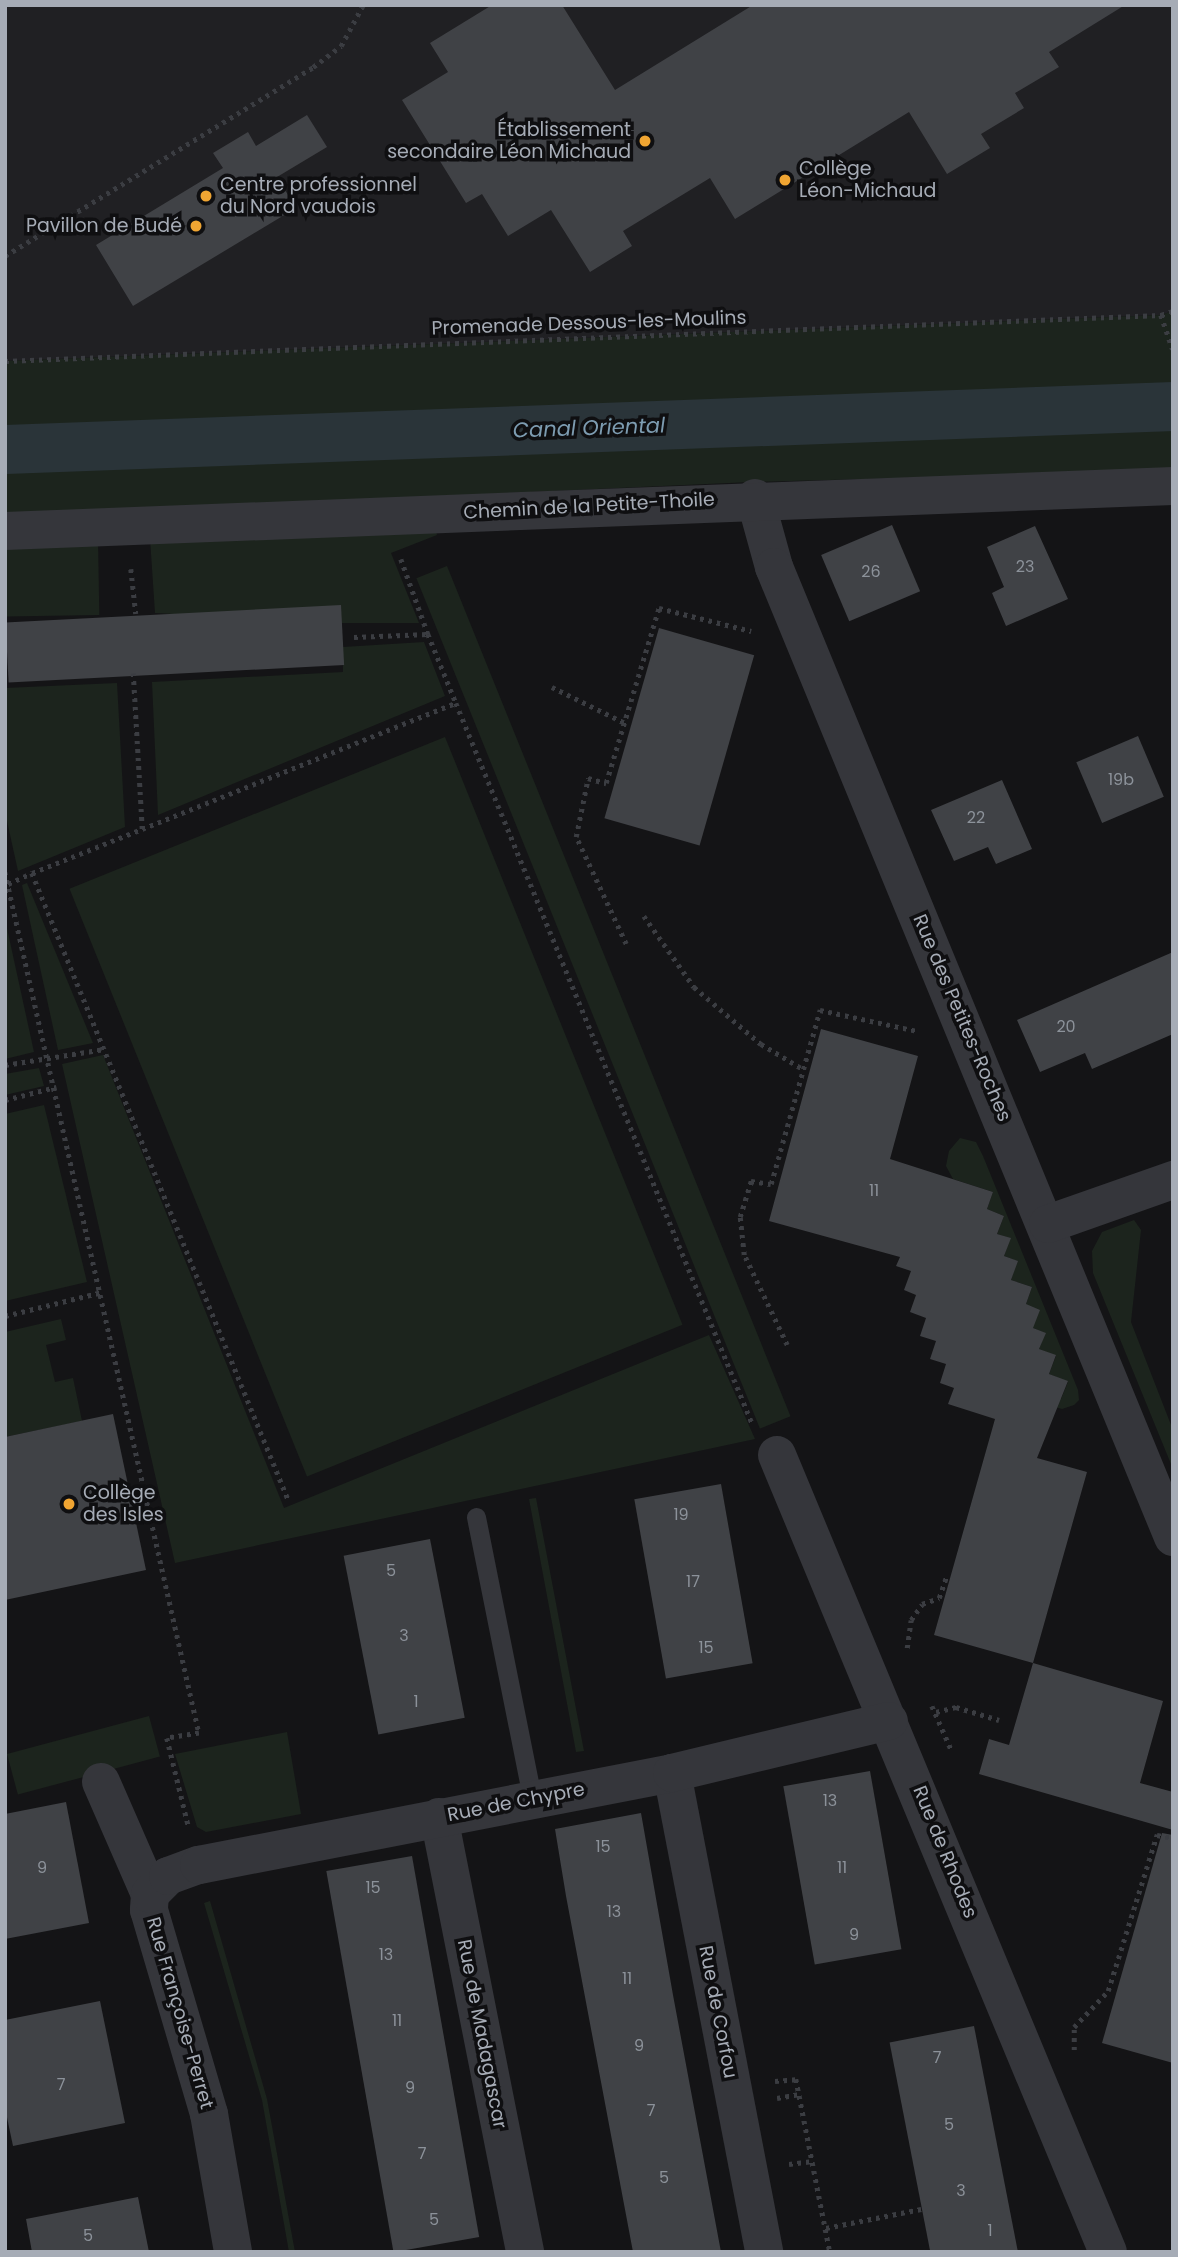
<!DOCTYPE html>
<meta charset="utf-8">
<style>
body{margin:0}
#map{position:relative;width:1178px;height:2257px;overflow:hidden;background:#141416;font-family:Poppins,sans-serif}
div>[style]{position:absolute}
.built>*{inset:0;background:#202023}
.green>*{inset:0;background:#1c241d;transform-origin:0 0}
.canal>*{height:49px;margin:-24.5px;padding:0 24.5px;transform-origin:24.5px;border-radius:24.5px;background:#2a3439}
.building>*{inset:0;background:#404246;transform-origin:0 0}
.path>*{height:4.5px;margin-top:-2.25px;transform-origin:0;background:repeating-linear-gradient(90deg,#3b3d42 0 3.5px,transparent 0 8.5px)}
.lane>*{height:19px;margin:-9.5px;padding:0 9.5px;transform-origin:9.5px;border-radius:9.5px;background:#35363b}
.street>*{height:38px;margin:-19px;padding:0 19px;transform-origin:19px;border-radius:19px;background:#35363b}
.dots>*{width:19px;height:19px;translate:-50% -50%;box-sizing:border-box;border:4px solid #0f0f11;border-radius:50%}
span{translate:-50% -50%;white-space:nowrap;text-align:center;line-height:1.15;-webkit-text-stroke:7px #0f0f11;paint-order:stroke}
.number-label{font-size:16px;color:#8c929a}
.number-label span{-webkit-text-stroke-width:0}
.poi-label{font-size:19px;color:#a6acb6}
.right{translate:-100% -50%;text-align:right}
.left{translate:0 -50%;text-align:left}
.street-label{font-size:19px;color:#a6acb6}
.water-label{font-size:21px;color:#7d9cb1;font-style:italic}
.frame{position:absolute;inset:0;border:7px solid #a6acb6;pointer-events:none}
</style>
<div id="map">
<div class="built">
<div style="clip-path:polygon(5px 5px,1173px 5px,1173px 311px,1161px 315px,5px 361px)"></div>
</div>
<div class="green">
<div style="clip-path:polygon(1173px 311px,1173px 471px,751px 482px,5px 516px,5px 361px,1161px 315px)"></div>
<div style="clip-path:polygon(434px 524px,437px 535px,391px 553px,419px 623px,342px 623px,155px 613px,150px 538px)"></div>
<div style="left:98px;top:539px;width:76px;height:93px;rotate:89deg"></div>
<div style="left:447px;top:566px;width:917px;height:33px;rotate:68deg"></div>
<div style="clip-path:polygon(424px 642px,445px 696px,158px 815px,152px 682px,343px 672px,343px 647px)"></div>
<div style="clip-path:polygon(117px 683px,125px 827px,18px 871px,5px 812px,5px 688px)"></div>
<div style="left:445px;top:737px;width:634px;height:405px;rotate:68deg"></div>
<div style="clip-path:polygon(27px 883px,93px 1043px,58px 1050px,22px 885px)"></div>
<div style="clip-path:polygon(5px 919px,34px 1052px,5px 1059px)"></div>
<div style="clip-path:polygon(103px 1055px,284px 1508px,709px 1335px,755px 1439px,175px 1563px,62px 1064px)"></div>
<div style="clip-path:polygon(39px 1068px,44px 1086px,5px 1095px,5px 1074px)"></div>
<div style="clip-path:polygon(44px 1105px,87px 1282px,5px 1301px,5px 1114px)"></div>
<div style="clip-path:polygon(960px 1138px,976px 1142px,983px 1156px,1078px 1390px,1079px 1400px,1074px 1405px,1062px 1409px,1035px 1401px,1039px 1391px,1061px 1399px,1068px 1382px,1049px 1374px,1056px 1356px,1039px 1349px,1045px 1333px,1033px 1328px,1026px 1304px,1032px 1287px,1011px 1280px,1017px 1261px,1004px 1256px,1010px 1238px,997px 1234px,1004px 1216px,987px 1209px,993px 1192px,953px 1179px,946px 1166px,949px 1151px)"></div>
<div style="clip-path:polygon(1134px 1220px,1141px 1230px,1131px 1322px,1173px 1430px,1173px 1469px,1093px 1273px,1092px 1251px,1102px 1232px)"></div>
<div style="clip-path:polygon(61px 1319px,66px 1340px,46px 1345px,55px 1382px,73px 1378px,82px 1421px,5px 1437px,5px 1332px)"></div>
<div style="clip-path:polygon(536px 1498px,584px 1751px,576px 1752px,574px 1741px,529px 1499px)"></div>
<div style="left:149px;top:1716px;width:42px;height:147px;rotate:75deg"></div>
<div style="clip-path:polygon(287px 1732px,301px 1814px,206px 1832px,197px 1827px,175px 1754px)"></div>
<div style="clip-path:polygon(210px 1901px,267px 2099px,295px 2252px,289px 2252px,262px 2100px,204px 1903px)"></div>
</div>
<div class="canal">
<div style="left:5px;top:449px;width:1169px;rotate:-2.11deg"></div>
</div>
<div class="building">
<div style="clip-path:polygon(492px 5px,562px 5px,615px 90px,753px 5px,1125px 5px,1049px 52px,1059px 67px,1015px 93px,1024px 108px,981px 134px,990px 148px,947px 174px,909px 112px,735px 219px,710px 178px,623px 231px,632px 246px,590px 272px,551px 210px,508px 236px,482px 194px,466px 203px,402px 100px,448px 72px,430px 43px)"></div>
<div style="clip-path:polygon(307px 115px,327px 147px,277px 177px,296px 208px,133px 306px,96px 245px,223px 168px,213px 153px,248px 132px,256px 146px)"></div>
<div style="left:892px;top:525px;width:72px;height:77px;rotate:67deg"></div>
<div style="clip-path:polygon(1035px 526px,1068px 599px,1006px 626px,992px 593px,1004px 587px,987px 547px)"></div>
<div style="left:341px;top:605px;width:60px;height:336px;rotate:87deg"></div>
<div style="left:659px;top:628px;width:99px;height:198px;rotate:16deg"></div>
<div style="left:1138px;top:736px;width:66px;height:67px;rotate:67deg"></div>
<div style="clip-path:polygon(1002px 780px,1032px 849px,996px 864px,988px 847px,954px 861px,931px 810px)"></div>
<div style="clip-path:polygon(1173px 952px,1173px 1034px,1092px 1069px,1085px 1053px,1040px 1072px,1017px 1020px)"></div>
<div style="clip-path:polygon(821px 1029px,918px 1056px,890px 1159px,993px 1192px,987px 1209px,1004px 1216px,997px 1234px,1011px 1238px,1004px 1256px,1018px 1261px,1011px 1280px,1032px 1287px,1026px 1304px,1040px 1310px,1033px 1328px,1046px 1333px,1039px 1349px,1056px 1355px,1049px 1374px,1068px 1381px,1037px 1458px,1087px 1472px,1033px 1663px,934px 1635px,995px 1419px,948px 1404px,954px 1388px,940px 1383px,946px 1364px,930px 1359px,936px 1341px,920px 1336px,926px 1318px,910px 1312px,916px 1295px,904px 1290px,911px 1271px,896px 1266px,900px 1257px,769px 1221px)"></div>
<div style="clip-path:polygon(113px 1414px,146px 1570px,5px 1600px,5px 1437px)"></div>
<div style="left:721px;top:1484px;width:182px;height:88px;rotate:80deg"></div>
<div style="left:430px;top:1539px;width:182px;height:88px;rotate:79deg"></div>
<div style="clip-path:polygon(1033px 1663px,1163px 1701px,1140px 1783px,1173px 1792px,1173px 1830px,979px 1774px,989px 1739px,1009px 1745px)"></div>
<div style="left:870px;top:1771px;width:181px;height:88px;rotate:80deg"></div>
<div style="clip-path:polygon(66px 1802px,89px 1923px,5px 1939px,5px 1814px)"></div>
<div style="clip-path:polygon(641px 1813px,673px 1995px,721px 2252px,633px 2252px,566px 1896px,555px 1829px)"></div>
<div style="clip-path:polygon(1162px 1833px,1173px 1835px,1173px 2063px,1102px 2043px)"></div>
<div style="left:412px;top:1856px;width:387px;height:87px;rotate:80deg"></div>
<div style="clip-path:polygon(100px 2001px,125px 2123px,13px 2146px,5px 2108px,5px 2020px)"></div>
<div style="left:974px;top:2026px;width:230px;height:86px;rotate:79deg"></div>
<div style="clip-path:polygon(138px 2197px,149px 2252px,32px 2252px,26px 2219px)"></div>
</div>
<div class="path">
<div style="left:5px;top:256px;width:361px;rotate:-31.5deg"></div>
<div style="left:313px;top:67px;width:35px;rotate:-37deg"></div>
<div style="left:341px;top:46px;width:47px;rotate:-61.8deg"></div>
<div style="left:1161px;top:315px;width:36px;rotate:71deg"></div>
<div style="left:5px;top:361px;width:1157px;rotate:-2.28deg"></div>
<div style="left:1161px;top:315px;width:13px;rotate:-18deg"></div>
<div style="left:401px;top:559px;width:80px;rotate:70.2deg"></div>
<div style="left:131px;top:569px;width:45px;rotate:83.7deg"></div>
<div style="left:354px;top:637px;width:74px;rotate:-2.3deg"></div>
<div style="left:428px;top:634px;width:74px;rotate:67.9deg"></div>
<div style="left:552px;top:687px;width:81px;rotate:26.3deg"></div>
<div style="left:142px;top:829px;width:338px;rotate:-21.9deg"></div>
<div style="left:456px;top:703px;width:778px;rotate:67.65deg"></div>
<div style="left:5px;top:872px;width:883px;rotate:77.3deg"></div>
<div style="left:199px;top:1733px;width:32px;rotate:171deg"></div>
<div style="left:167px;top:1738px;width:89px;rotate:76.3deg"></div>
<div style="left:32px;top:873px;width:118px;rotate:-21.8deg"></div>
<div style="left:142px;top:829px;width:156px;rotate:-93.3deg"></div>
<div style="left:8px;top:884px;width:26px;rotate:-25deg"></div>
<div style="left:32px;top:873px;width:676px;rotate:67.76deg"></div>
<div style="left:644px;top:916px;width:87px;rotate:54.8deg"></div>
<div style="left:694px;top:987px;width:88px;rotate:40.4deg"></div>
<div style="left:761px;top:1044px;width:49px;rotate:30.8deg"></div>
<div style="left:626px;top:944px;width:118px;rotate:-115deg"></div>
<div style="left:576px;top:837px;width:60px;rotate:-78.5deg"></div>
<div style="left:588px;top:778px;width:19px;rotate:16deg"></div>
<div style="left:606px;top:783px;width:183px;rotate:-73.2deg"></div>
<div style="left:659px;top:608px;width:95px;rotate:14deg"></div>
<div style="left:5px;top:1065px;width:101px;rotate:-9.1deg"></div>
<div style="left:5px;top:1100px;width:53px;rotate:-14.3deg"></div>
<div style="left:5px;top:1316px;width:100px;rotate:-13.9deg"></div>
<div style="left:787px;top:1345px;width:100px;rotate:-115.5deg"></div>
<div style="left:744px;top:1255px;width:38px;rotate:-96deg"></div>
<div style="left:740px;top:1217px;width:38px;rotate:-73deg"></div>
<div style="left:751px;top:1181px;width:20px;rotate:9deg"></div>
<div style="left:771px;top:1184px;width:181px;rotate:-74.3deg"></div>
<div style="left:820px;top:1010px;width:99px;rotate:12.2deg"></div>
<div style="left:907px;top:1648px;width:28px;rotate:-82deg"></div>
<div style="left:911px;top:1620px;width:19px;rotate:-55deg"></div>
<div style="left:922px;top:1604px;width:18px;rotate:-19deg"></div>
<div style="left:939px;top:1598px;width:24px;rotate:-71deg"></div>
<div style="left:932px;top:1706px;width:47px;rotate:66.2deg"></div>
<div style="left:936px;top:1712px;width:21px;rotate:-14deg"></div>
<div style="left:956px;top:1707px;width:45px;rotate:16.8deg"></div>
<div style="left:1074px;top:2050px;width:23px;rotate:-90deg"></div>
<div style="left:1074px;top:2027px;width:50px;rotate:-46.6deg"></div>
<div style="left:1108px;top:1991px;width:164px;rotate:-72.6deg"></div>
<div style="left:1157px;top:1835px;width:16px;rotate:11deg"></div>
<div style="left:775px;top:2081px;width:21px;rotate:-5deg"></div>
<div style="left:796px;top:2079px;width:176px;rotate:78.9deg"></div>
<div style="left:777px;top:2098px;width:23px;rotate:-10deg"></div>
<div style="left:789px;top:2164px;width:24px;rotate:-7deg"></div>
<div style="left:826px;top:2228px;width:97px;rotate:-11.3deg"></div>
</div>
<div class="lane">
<div style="left:476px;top:1517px;width:286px;rotate:78.7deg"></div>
</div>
<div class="street">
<div style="left:755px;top:498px;width:72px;rotate:74.6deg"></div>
<div style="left:774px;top:567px;width:1049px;rotate:67.64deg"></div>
<div style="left:5px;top:531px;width:1169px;rotate:-2.21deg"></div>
<div style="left:1048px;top:1224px;width:133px;rotate:-19.4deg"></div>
<div style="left:777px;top:1455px;width:863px;rotate:67.45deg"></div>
<div style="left:672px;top:1773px;width:488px;rotate:79.1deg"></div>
<div style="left:101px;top:1782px;width:122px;rotate:66.4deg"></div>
<div style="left:150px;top:1894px;width:16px;rotate:94deg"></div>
<div style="left:149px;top:1910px;width:213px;rotate:73.6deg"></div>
<div style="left:209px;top:2114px;width:140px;rotate:80.1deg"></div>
<div style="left:439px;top:1817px;width:443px;rotate:78.8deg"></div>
<div style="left:150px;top:1894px;width:25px;rotate:-45deg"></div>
<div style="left:168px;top:1876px;width:33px;rotate:-20deg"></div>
<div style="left:199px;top:1865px;width:482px;rotate:-11deg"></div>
<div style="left:672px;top:1773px;width:223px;rotate:-13.5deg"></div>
</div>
<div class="dots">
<div style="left:645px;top:141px;background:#f0a532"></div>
<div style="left:785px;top:180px;background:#f0a532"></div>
<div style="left:206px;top:196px;background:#f0a532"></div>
<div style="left:196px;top:226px;background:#f0a532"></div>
<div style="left:69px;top:1504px;background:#f0a532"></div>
</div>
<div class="number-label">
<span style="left:1025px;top:567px">23</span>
<span style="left:871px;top:572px">26</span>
<span style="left:1121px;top:780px">19b</span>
<span style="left:976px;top:818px">22</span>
<span style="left:1066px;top:1027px">20</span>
<span style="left:874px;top:1191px">11</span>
<span style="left:681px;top:1515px">19</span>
<span style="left:391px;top:1571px">5</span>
<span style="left:693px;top:1582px">17</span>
<span style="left:404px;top:1636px">3</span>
<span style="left:706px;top:1648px">15</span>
<span style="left:416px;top:1702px">1</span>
<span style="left:830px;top:1801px">13</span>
<span style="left:603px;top:1847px">15</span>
<span style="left:42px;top:1868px">9</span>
<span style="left:842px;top:1868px">11</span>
<span style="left:373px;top:1888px">15</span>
<span style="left:614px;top:1912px">13</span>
<span style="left:854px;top:1935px">9</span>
<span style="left:386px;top:1955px">13</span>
<span style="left:627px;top:1979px">11</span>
<span style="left:397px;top:2021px">11</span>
<span style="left:639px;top:2046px">9</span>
<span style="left:937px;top:2058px">7</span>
<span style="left:61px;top:2085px">7</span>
<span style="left:410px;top:2088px">9</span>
<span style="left:651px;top:2111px">7</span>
<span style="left:949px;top:2125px">5</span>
<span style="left:422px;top:2154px">7</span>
<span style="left:664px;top:2178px">5</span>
<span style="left:961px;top:2191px">3</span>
<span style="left:434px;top:2220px">5</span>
<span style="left:990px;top:2231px">1</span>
<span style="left:88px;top:2236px">5</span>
</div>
<div class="poi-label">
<span class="right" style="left:631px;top:141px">Établissement<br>secondaire Léon Michaud</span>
<span class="left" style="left:799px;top:180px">Collège<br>Léon-Michaud</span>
<span class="left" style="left:220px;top:196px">Centre professionnel<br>du Nord vaudois</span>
<span class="right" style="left:182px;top:226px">Pavillon de Budé</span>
<span class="left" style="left:83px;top:1504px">Collège<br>des Isles</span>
</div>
<div class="street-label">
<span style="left:589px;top:323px;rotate:-2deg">Promenade Dessous-les-Moulins</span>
<span style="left:589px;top:506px;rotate:-3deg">Chemin de la Petite-Thoile</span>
<span style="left:962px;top:1018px;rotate:67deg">Rue des Petites-Roches</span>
<span style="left:516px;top:1802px;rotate:-11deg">Rue de Chypre</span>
<span style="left:945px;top:1852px;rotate:68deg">Rue de Rhodes</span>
<span style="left:718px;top:2012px;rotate:79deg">Rue de Corfou</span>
<span style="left:180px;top:2013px;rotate:74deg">Rue Françoise-Perret</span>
<span style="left:482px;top:2034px;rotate:79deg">Rue de Madagascar</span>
</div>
<div class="water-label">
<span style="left:589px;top:428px;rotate:-2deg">Canal Oriental</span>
</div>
<div class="frame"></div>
</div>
